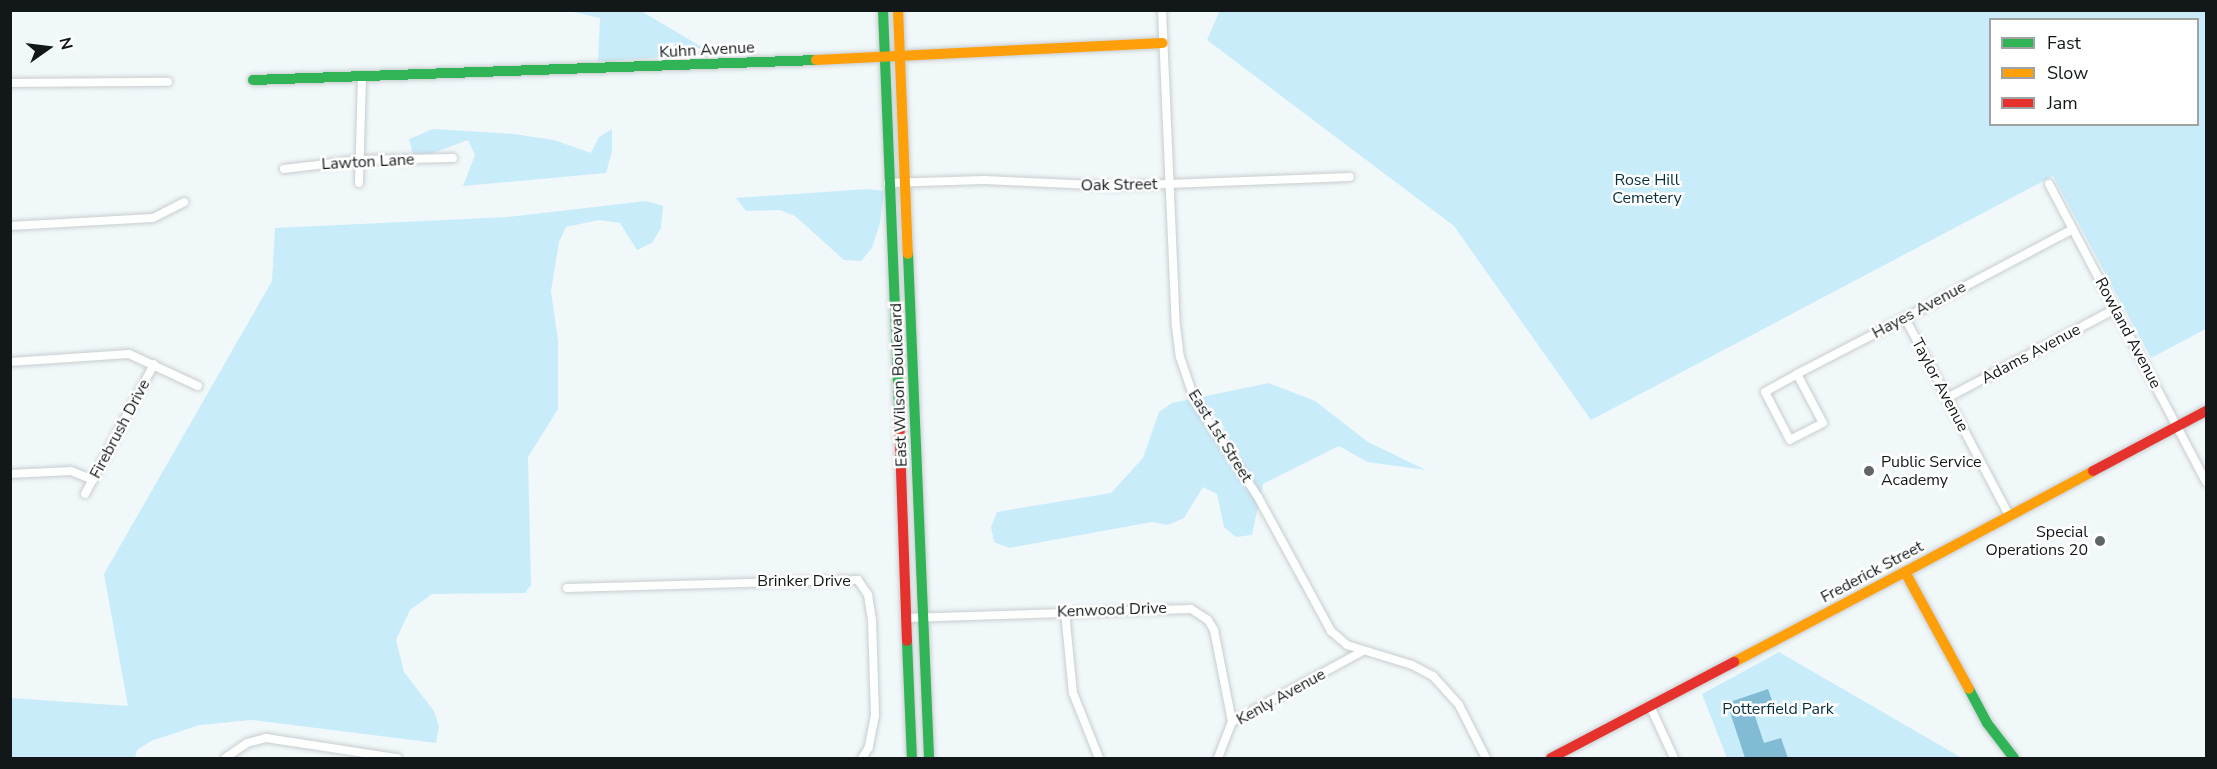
<!DOCTYPE html>
<style>
body{margin:0}
#map{position:relative;width:2217px;height:769px;overflow:hidden;background:#f1f8fa;font-family:"Nunito Sans",sans-serif}
div>[style]{position:absolute}
.green>*{inset:0;background:#c9ecfb}
.water>*{inset:0;background:#81bcd4}
.roads{filter:drop-shadow(0 0 2px #c8cdcf) drop-shadow(0 0 2px #c8cdcf)}
.street>*{height:8px;margin:-4px;padding:0 4px;transform-origin:4px;border-radius:4px;background:#fdfefe}
.fast>*{height:10px;margin:-5px;padding:0 5px;transform-origin:5px;border-radius:5px;background:#30b455}
.slow>*{height:10px;margin:-5px;padding:0 5px;transform-origin:5px;border-radius:5px;background:#ff9f0a}
.jam>*{height:10px;margin:-5px;padding:0 5px;transform-origin:5px;border-radius:5px;background:#e5322d}
.dots>*{width:16px;height:16px;translate:-50% -50%;box-sizing:border-box;border:3px solid #fff;border-radius:50%}
span{translate:-50% -50%;white-space:nowrap;text-align:center;line-height:1.15;-webkit-text-stroke:5px #fff;paint-order:stroke}
.street-label{font-size:16px;color:#12181a}
.park-label{font-size:16px;color:#072f3d}
.poi-label{font-size:16px;color:#12181a}
.left{translate:0 -50%;text-align:left}
.right{translate:-100% -50%;text-align:right}
.frame{position:absolute;inset:0;border:12px solid #12181a;pointer-events:none}
.legend{position:absolute;left:1989px;top:18px;width:210px;height:108px;box-sizing:border-box;background:#fff;border:2px solid #a0a3a3;margin:0;padding:8px 10px;list-style:none;font-size:18px;color:#12181a}
.legend li{display:flex;align-items:center;gap:12px;height:30px}
.legend b{width:30px;border:2px solid #a0a3a3}
.north{position:absolute;left:18px;top:18px;width:60px;height:60px;-webkit-text-stroke:4px #fff;paint-order:stroke;rotate:76deg;font-size:16px;font-weight:700;line-height:24px;text-align:center;color:#12181a}
.north::after{content:'';display:block;margin:auto;width:21px;height:27px;background:#12181a;clip-path:polygon(50% 0,100% 100%,50% 72%,0 100%)}
</style>
<div id="map">
<div class="green">
<div style="clip-path:polygon(evenodd,1220px 10px,2206px 11px,2206px 329px,2151px 358px,2053px 176px,1591px 420px,1454px 226px,1207px 40px,1220px 10px,1990px 20px,2198px 20px,2198px 124px,1990px 124px,1990px 20px)"></div>
<div style="clip-path:polygon(569px 11px,641px 11px,712px 53px,598px 62px,600px 18px)"></div>
<div style="clip-path:polygon(433px 129px,514px 134px,554px 140px,591px 153px,599px 137px,612px 129px,612px 151px,606px 173px,463px 186px,475px 155px,468px 140px,430px 154px,413px 154px,409px 139px)"></div>
<div style="clip-path:polygon(868px 189px,884px 191px,880px 223px,872px 248px,861px 261px,844px 260px,795px 216px,780px 210px,746px 211px,736px 198px)"></div>
<div style="clip-path:polygon(646px 201px,663px 206px,661px 228px,652px 243px,637px 250px,620px 223px,599px 220px,566px 227px,559px 242px,551px 291px,558px 341px,558px 409px,528px 457px,531px 585px,525px 593px,432px 594px,410px 610px,396px 640px,404px 672px,434px 711px,439px 726px,436px 743px,251px 720px,200px 725px,151px 741px,137px 750px,135px 758px,11px 758px,11px 698px,128px 706px,104px 574px,272px 281px,275px 228px,508px 217px)"></div>
<div style="clip-path:polygon(1269px 383px,1315px 401px,1368px 442px,1426px 470px,1367px 462px,1339px 446px,1263px 484px,1252px 535px,1236px 537px,1224px 527px,1217px 494px,1203px 487px,1184px 518px,1168px 525px,1152px 522px,1009px 548px,994px 542px,991px 527px,997px 512px,1111px 493px,1143px 458px,1159px 412px,1172px 403px)"></div>
<div style="clip-path:polygon(1779px 652px,1962px 758px,1727px 758px,1702px 694px)"></div>
</div>
<div class="water">
<div style="clip-path:polygon(1768px 689px,1774px 706px,1754px 713px,1764px 743px,1781px 738px,1788px 758px,1745px 758px,1727px 703px)"></div>
</div>
<div class="roads">
<div class="street">
<div style="left:1162px;top:10px;width:316px;rotate:87.5deg"></div>
<div style="left:1176px;top:326px;width:31px;rotate:83deg"></div>
<div style="left:1180px;top:357px;width:46px;rotate:71.2deg"></div>
<div style="left:1195px;top:401px;width:115px;rotate:56.7deg"></div>
<div style="left:1258px;top:497px;width:153px;rotate:61.4deg"></div>
<div style="left:1331px;top:631px;width:21px;rotate:41deg"></div>
<div style="left:1347px;top:645px;width:68px;rotate:17.1deg"></div>
<div style="left:1412px;top:665px;width:24px;rotate:28deg"></div>
<div style="left:1433px;top:676px;width:39px;rotate:48deg"></div>
<div style="left:1459px;top:705px;width:59px;rotate:63deg"></div>
<div style="left:10px;top:83px;width:158px;rotate:-0.4deg"></div>
<div style="left:284px;top:169px;width:77px;rotate:-6.8deg"></div>
<div style="left:360px;top:160px;width:93px;rotate:-1.2deg"></div>
<div style="left:359px;top:183px;width:105px;rotate:-88.4deg"></div>
<div style="left:888px;top:183px;width:96px;rotate:-1.8deg"></div>
<div style="left:984px;top:180px;width:131px;rotate:2.6deg"></div>
<div style="left:1115px;top:186px;width:235px;rotate:-2.2deg"></div>
<div style="left:2049px;top:184px;width:337px;rotate:62.2deg"></div>
<div style="left:10px;top:226px;width:143px;rotate:-3.2deg"></div>
<div style="left:153px;top:218px;width:35px;rotate:-27deg"></div>
<div style="left:1905px;top:318px;width:223px;rotate:62.2deg"></div>
<div style="left:10px;top:362px;width:119px;rotate:-3.8deg"></div>
<div style="left:129px;top:354px;width:76px;rotate:24.9deg"></div>
<div style="left:1797px;top:374px;width:55px;rotate:62deg"></div>
<div style="left:1823px;top:423px;width:37px;rotate:153deg"></div>
<div style="left:1790px;top:440px;width:54px;rotate:-117.5deg"></div>
<div style="left:1765px;top:392px;width:37px;rotate:-29deg"></div>
<div style="left:1797px;top:374px;width:122px;rotate:-27.4deg"></div>
<div style="left:1905px;top:318px;width:190px;rotate:-27.9deg"></div>
<div style="left:1947px;top:398px;width:190px;rotate:-27.9deg"></div>
<div style="left:10px;top:474px;width:61px;rotate:-2.8deg"></div>
<div style="left:71px;top:471px;width:24px;rotate:22deg"></div>
<div style="left:85px;top:494px;width:147px;rotate:-62deg"></div>
<div style="left:567px;top:588px;width:291px;rotate:-1.6deg"></div>
<div style="left:858px;top:580px;width:18px;rotate:56deg"></div>
<div style="left:868px;top:595px;width:25px;rotate:81deg"></div>
<div style="left:872px;top:620px;width:95px;rotate:88.2deg"></div>
<div style="left:875px;top:715px;width:33px;rotate:101deg"></div>
<div style="left:869px;top:747px;width:13px;rotate:122deg"></div>
<div style="left:1065px;top:612px;width:81px;rotate:84.4deg"></div>
<div style="left:1073px;top:693px;width:70px;rotate:68.2deg"></div>
<div style="left:906px;top:618px;width:285px;rotate:-1.8deg"></div>
<div style="left:1191px;top:609px;width:20px;rotate:33deg"></div>
<div style="left:1208px;top:620px;width:12px;rotate:59deg"></div>
<div style="left:1214px;top:630px;width:94px;rotate:78.9deg"></div>
<div style="left:1650px;top:706px;width:57px;rotate:65.2deg"></div>
<div style="left:225px;top:758px;width:27px;rotate:-34deg"></div>
<div style="left:247px;top:743px;width:20px;rotate:-15deg"></div>
<div style="left:266px;top:738px;width:133px;rotate:8.7deg"></div>
<div style="left:1218px;top:758px;width:39px;rotate:-69deg"></div>
<div style="left:1232px;top:722px;width:149px;rotate:-28.5deg"></div>
</div>
<div class="fast">
<div style="left:883px;top:10px;width:403px;rotate:87.7deg"></div>
<div style="left:253px;top:80px;width:563px;rotate:-2.03deg"></div>
<div style="left:908px;top:254px;width:504px;rotate:87.61deg"></div>
<div style="left:907px;top:641px;width:117px;rotate:87.6deg"></div>
<div style="left:1969px;top:689px;width:38px;rotate:62deg"></div>
<div style="left:1987px;top:723px;width:44px;rotate:52.4deg"></div>
</div>
<div class="slow">
<div style="left:898px;top:10px;width:244px;rotate:87.7deg"></div>
<div style="left:816px;top:60px;width:347px;rotate:-2.8deg"></div>
<div style="left:1905px;top:572px;width:213px;rotate:-28.2deg"></div>
<div style="left:1734px;top:662px;width:193px;rotate:-27.8deg"></div>
<div style="left:1905px;top:572px;width:133px;rotate:61.3deg"></div>
</div>
<div class="jam">
<div style="left:899px;top:413px;width:228px;rotate:88deg"></div>
<div style="left:2093px;top:471px;width:128px;rotate:-28deg"></div>
<div style="left:1551px;top:758px;width:207px;rotate:-27.7deg"></div>
</div>
</div>
<div class="dots">
<div style="left:1869px;top:471px;background:#606668"></div>
<div style="left:2100px;top:541px;background:#606668"></div>
</div>
<div class="street-label">
<span style="left:707px;top:50px;rotate:-3deg">Kuhn Avenue</span>
<span style="left:368px;top:162px;rotate:-3deg">Lawton Lane</span>
<span style="left:1119px;top:185px;rotate:-1deg">Oak Street</span>
<span style="left:1919px;top:310px;rotate:-28deg">Hayes Avenue</span>
<span style="left:2128px;top:333px;rotate:62deg">Rowland Avenue</span>
<span style="left:2031px;top:354px;rotate:-28deg">Adams Avenue</span>
<span style="left:899px;top:385px;rotate:-92deg">East Wilson Boulevard</span>
<span style="left:1940px;top:385px;rotate:62deg">Taylor Avenue</span>
<span style="left:120px;top:429px;rotate:-62deg">Firebrush Drive</span>
<span style="left:1220px;top:436px;rotate:58deg">East 1st Street</span>
<span style="left:1872px;top:572px;rotate:-28deg">Frederick Street</span>
<span style="left:804px;top:581px">Brinker Drive</span>
<span style="left:1112px;top:610px;rotate:-2deg">Kenwood Drive</span>
<span style="left:1281px;top:697px;rotate:-29deg">Kenly Avenue</span>
</div>
<div class="park-label">
<span style="left:1647px;top:189px">Rose Hill<br>Cemetery</span>
<span style="left:1778px;top:709px">Potterfield Park</span>
</div>
<div class="poi-label">
<span class="left" style="left:1881px;top:471px">Public Service<br>Academy</span>
<span class="right" style="left:2088px;top:541px">Special<br>Operations 20</span>
</div>
<div class="frame"></div>
<ul class="legend">
<li><b style="height:8px;background:#30b455"></b>Fast</li>
<li><b style="height:8px;background:#ff9f0a"></b>Slow</li>
<li><b style="height:8px;background:#e5322d"></b>Jam</li>
</ul>
<div class="north">N</div>
</div>
